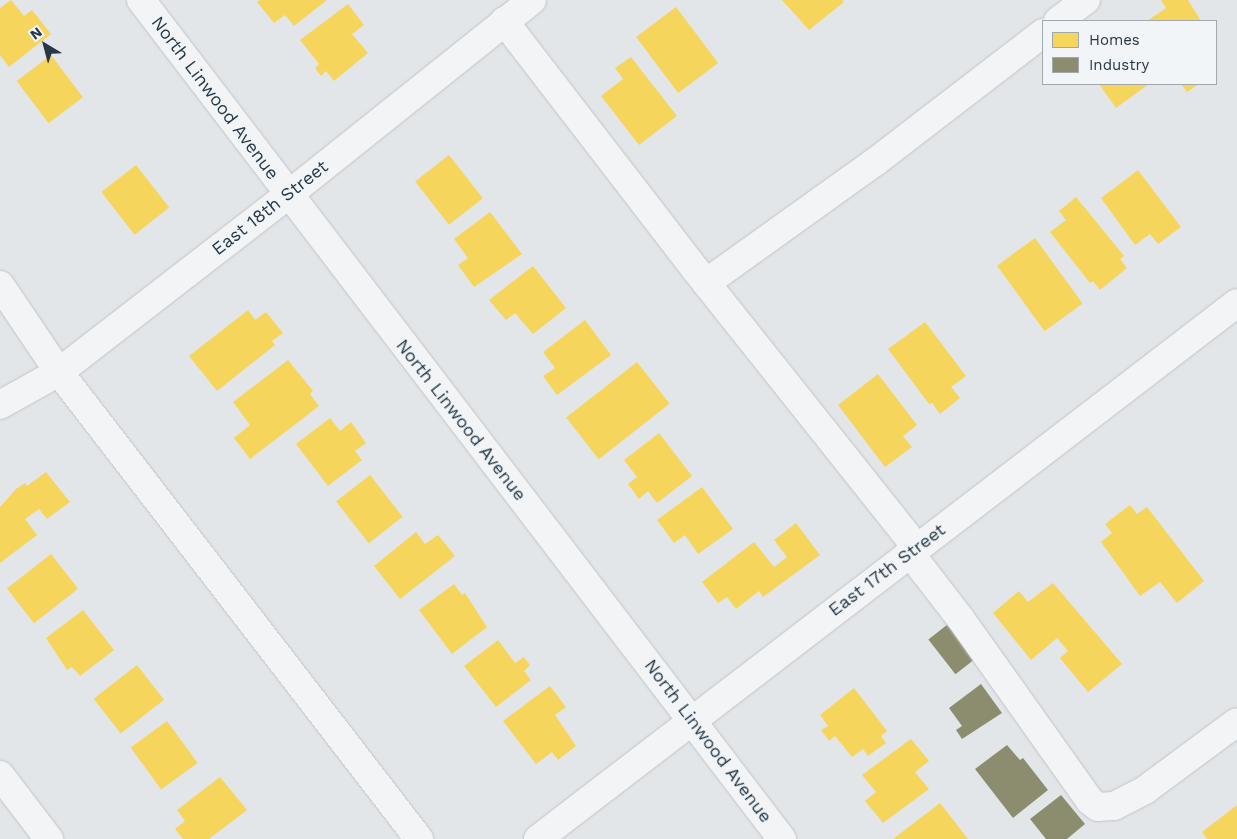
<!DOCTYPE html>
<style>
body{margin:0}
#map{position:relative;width:1237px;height:839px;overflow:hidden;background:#e3e6e9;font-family:"Work Sans",sans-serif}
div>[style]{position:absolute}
.homes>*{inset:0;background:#f6d55c;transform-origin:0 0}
.industry>*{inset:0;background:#8c8c6e;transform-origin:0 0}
.roads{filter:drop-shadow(0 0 1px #c1c4c7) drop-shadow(0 0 1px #c1c4c7)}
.minor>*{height:28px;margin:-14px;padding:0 14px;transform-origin:14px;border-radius:14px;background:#f3f4f5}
span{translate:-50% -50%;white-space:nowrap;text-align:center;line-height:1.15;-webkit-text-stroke:5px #f1f5f8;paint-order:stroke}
.street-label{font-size:18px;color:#273744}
.legend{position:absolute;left:1042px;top:20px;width:175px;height:65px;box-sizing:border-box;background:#f1f5f8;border:1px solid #a0a9b0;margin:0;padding:6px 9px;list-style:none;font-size:15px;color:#273744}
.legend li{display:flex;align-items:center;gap:10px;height:25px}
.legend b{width:25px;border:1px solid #a0a9b0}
.north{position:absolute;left:20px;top:20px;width:50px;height:50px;-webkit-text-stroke:4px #f1f5f8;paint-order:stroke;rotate:323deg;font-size:14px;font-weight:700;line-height:20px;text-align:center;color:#273744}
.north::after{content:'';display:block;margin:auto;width:18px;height:22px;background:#273744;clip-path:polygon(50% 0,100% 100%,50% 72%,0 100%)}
</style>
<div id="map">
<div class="homes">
<div style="clip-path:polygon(11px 0,24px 16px,32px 10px,51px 34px,9px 67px,0 55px,0 8px)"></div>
<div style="clip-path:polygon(260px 0,327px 0,294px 26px,285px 15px,274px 23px,257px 2px)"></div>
<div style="clip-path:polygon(782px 0,842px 0,844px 2px,809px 30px)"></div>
<div style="clip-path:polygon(1161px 0,1188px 0,1201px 21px,1147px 21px,1166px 8px)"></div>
<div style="clip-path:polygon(348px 4px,364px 25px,352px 34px,368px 53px,334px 81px,326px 71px,321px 76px,315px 68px,319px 64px,300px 40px)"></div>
<div style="left:676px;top:7px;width:70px;height:50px;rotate:53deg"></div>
<div style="left:51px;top:55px;width:53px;height:43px;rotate:53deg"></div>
<div style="clip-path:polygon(631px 57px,677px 116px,639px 145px,601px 96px,623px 79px,615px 68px)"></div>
<div style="clip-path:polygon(1099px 84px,1149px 84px,1116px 108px)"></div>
<div style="clip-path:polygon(1181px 84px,1199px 84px,1187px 92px)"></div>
<div style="left:449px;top:155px;width:55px;height:43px;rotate:52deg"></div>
<div style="left:136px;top:165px;width:54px;height:44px;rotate:52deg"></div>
<div style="clip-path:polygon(1138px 170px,1181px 227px,1158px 244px,1150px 234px,1135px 245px,1101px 198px)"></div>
<div style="clip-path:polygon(1076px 197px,1124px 256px,1120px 259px,1127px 268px,1100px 290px,1093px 281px,1090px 283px,1050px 232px,1066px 220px,1059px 211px)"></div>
<div style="clip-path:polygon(490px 212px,522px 254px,474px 287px,458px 265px,468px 258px,454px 239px)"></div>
<div style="left:1035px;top:238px;width:81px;height:47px;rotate:54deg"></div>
<div style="clip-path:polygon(533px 266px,566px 308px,533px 334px,515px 313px,506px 320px,489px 300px)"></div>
<div style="clip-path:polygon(248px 310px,255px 320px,266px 312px,283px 333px,272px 341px,275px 345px,217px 391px,189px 356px)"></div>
<div style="clip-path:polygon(585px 320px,611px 355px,557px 395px,543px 376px,555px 368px,543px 352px)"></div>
<div style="clip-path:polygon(925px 322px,966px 376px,951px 387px,960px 398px,940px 414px,932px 403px,929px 404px,888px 349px)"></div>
<div style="clip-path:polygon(288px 360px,313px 391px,310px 394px,319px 406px,250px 459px,234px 438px,250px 425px,233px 402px)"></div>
<div style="left:637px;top:362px;width:53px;height:90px;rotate:52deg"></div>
<div style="clip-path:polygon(878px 374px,917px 425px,903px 436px,912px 447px,885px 467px,838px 405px)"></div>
<div style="clip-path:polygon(330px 418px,340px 431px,351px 422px,366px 443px,355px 451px,362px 460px,328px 486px,296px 444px)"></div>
<div style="clip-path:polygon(659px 433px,692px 476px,657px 503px,648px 491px,639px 499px,628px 484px,637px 477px,624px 460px)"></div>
<div style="clip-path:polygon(46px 472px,70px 502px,47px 519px,39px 509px,25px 519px,37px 535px,0 563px,0 507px,16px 489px,25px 483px,27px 486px)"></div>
<div style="left:370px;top:475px;width:53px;height:43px;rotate:52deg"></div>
<div style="clip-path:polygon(702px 487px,733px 529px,698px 554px,685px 535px,674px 543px,657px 520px)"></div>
<div style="clip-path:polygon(1130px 505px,1137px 514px,1147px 507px,1204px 581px,1177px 603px,1160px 582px,1140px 596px,1101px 542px,1112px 533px,1105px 524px)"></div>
<div style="clip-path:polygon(796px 523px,820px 555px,763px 597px,759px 591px,736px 609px,727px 597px,718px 603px,702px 582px,754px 542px,774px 567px,787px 557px,774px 540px)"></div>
<div style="clip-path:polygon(416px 532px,425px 544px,438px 535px,455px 556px,400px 599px,374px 566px)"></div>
<div style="left:51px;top:554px;width:44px;height:56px;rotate:52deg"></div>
<div style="clip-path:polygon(1053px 583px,1122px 664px,1088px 692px,1060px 658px,1068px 651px,1057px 638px,1031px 660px,993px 613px,1019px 591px,1028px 602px)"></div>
<div style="clip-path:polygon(454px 584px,462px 595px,465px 593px,487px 627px,452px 654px,419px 610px)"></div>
<div style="clip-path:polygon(83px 610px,114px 650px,80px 676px,72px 667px,67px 670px,46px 638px)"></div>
<div style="clip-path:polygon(498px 640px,515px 663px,524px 657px,530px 665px,524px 671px,531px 680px,496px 707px,464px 666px)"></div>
<div style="left:137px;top:665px;width:44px;height:55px;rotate:52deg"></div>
<div style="clip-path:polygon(550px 686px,566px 707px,555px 715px,576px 746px,558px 760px,552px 752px,536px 764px,503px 721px)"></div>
<div style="clip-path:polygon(854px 688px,887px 731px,881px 736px,886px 743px,868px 756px,863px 749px,852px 757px,835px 736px,829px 741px,821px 730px,828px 726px,820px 715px)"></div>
<div style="left:167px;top:721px;width:52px;height:45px;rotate:54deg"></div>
<div style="clip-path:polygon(911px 739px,929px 761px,915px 772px,929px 789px,883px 823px,865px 801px,876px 792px,862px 775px)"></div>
<div style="clip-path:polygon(220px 777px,247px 810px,209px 839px,183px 839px,175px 829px,185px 821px,177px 810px)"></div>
<div style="clip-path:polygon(940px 803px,968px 839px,893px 839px)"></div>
<div style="clip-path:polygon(1237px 805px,1237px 839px,1207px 839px,1202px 832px)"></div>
</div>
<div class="industry">
<div style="left:952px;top:621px;width:44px;height:30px;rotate:52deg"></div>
<div style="clip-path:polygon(981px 684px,1002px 713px,962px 739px,956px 730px,962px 726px,949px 708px)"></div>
<div style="clip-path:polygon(1007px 745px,1020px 760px,1023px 758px,1048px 790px,1013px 818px,975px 769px)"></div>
<div style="clip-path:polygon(1061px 795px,1085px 824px,1067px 839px,1046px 839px,1030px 819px)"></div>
</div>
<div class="roads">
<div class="minor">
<div style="left:141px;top:0;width:1056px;rotate:52.62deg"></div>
<div style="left:504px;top:21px;width:313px;rotate:52.4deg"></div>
<div style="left:695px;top:269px;width:355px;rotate:51.5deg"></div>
<div style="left:1058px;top:21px;width:35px;rotate:-37deg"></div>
<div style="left:706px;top:283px;width:208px;rotate:-35.6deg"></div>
<div style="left:875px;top:162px;width:212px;rotate:-37.5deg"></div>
<div style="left:0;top:285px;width:105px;rotate:55.9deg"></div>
<div style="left:59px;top:372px;width:590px;rotate:52.37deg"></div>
<div style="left:0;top:405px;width:68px;rotate:-29.2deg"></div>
<div style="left:59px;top:372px;width:289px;rotate:-37.7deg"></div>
<div style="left:288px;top:195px;width:312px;rotate:-38.6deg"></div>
<div style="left:909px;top:552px;width:83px;rotate:52.3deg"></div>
<div style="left:960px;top:618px;width:224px;rotate:54.6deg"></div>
<div style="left:1090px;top:801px;width:10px;rotate:37deg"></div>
<div style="left:1098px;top:807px;width:16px;rotate:-4deg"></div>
<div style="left:1114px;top:806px;width:35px;rotate:-27deg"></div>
<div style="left:1145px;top:790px;width:114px;rotate:-36.5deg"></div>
<div style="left:0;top:775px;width:81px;rotate:52.6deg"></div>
<div style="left:538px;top:839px;width:881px;rotate:-37.48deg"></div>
</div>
</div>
<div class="street-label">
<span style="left:215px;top:98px;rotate:53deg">North Linwood Avenue</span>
<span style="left:270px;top:208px;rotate:-38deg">East 18th Street</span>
<span style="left:461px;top:420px;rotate:52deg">North Linwood Avenue</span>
<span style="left:887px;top:570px;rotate:-37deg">East 17th Street</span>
<span style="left:708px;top:741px;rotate:53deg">North Linwood Avenue</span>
</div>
<ul class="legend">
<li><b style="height:14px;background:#f6d55c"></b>Homes</li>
<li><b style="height:14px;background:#8c8c6e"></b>Industry</li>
</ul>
<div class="north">N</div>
</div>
